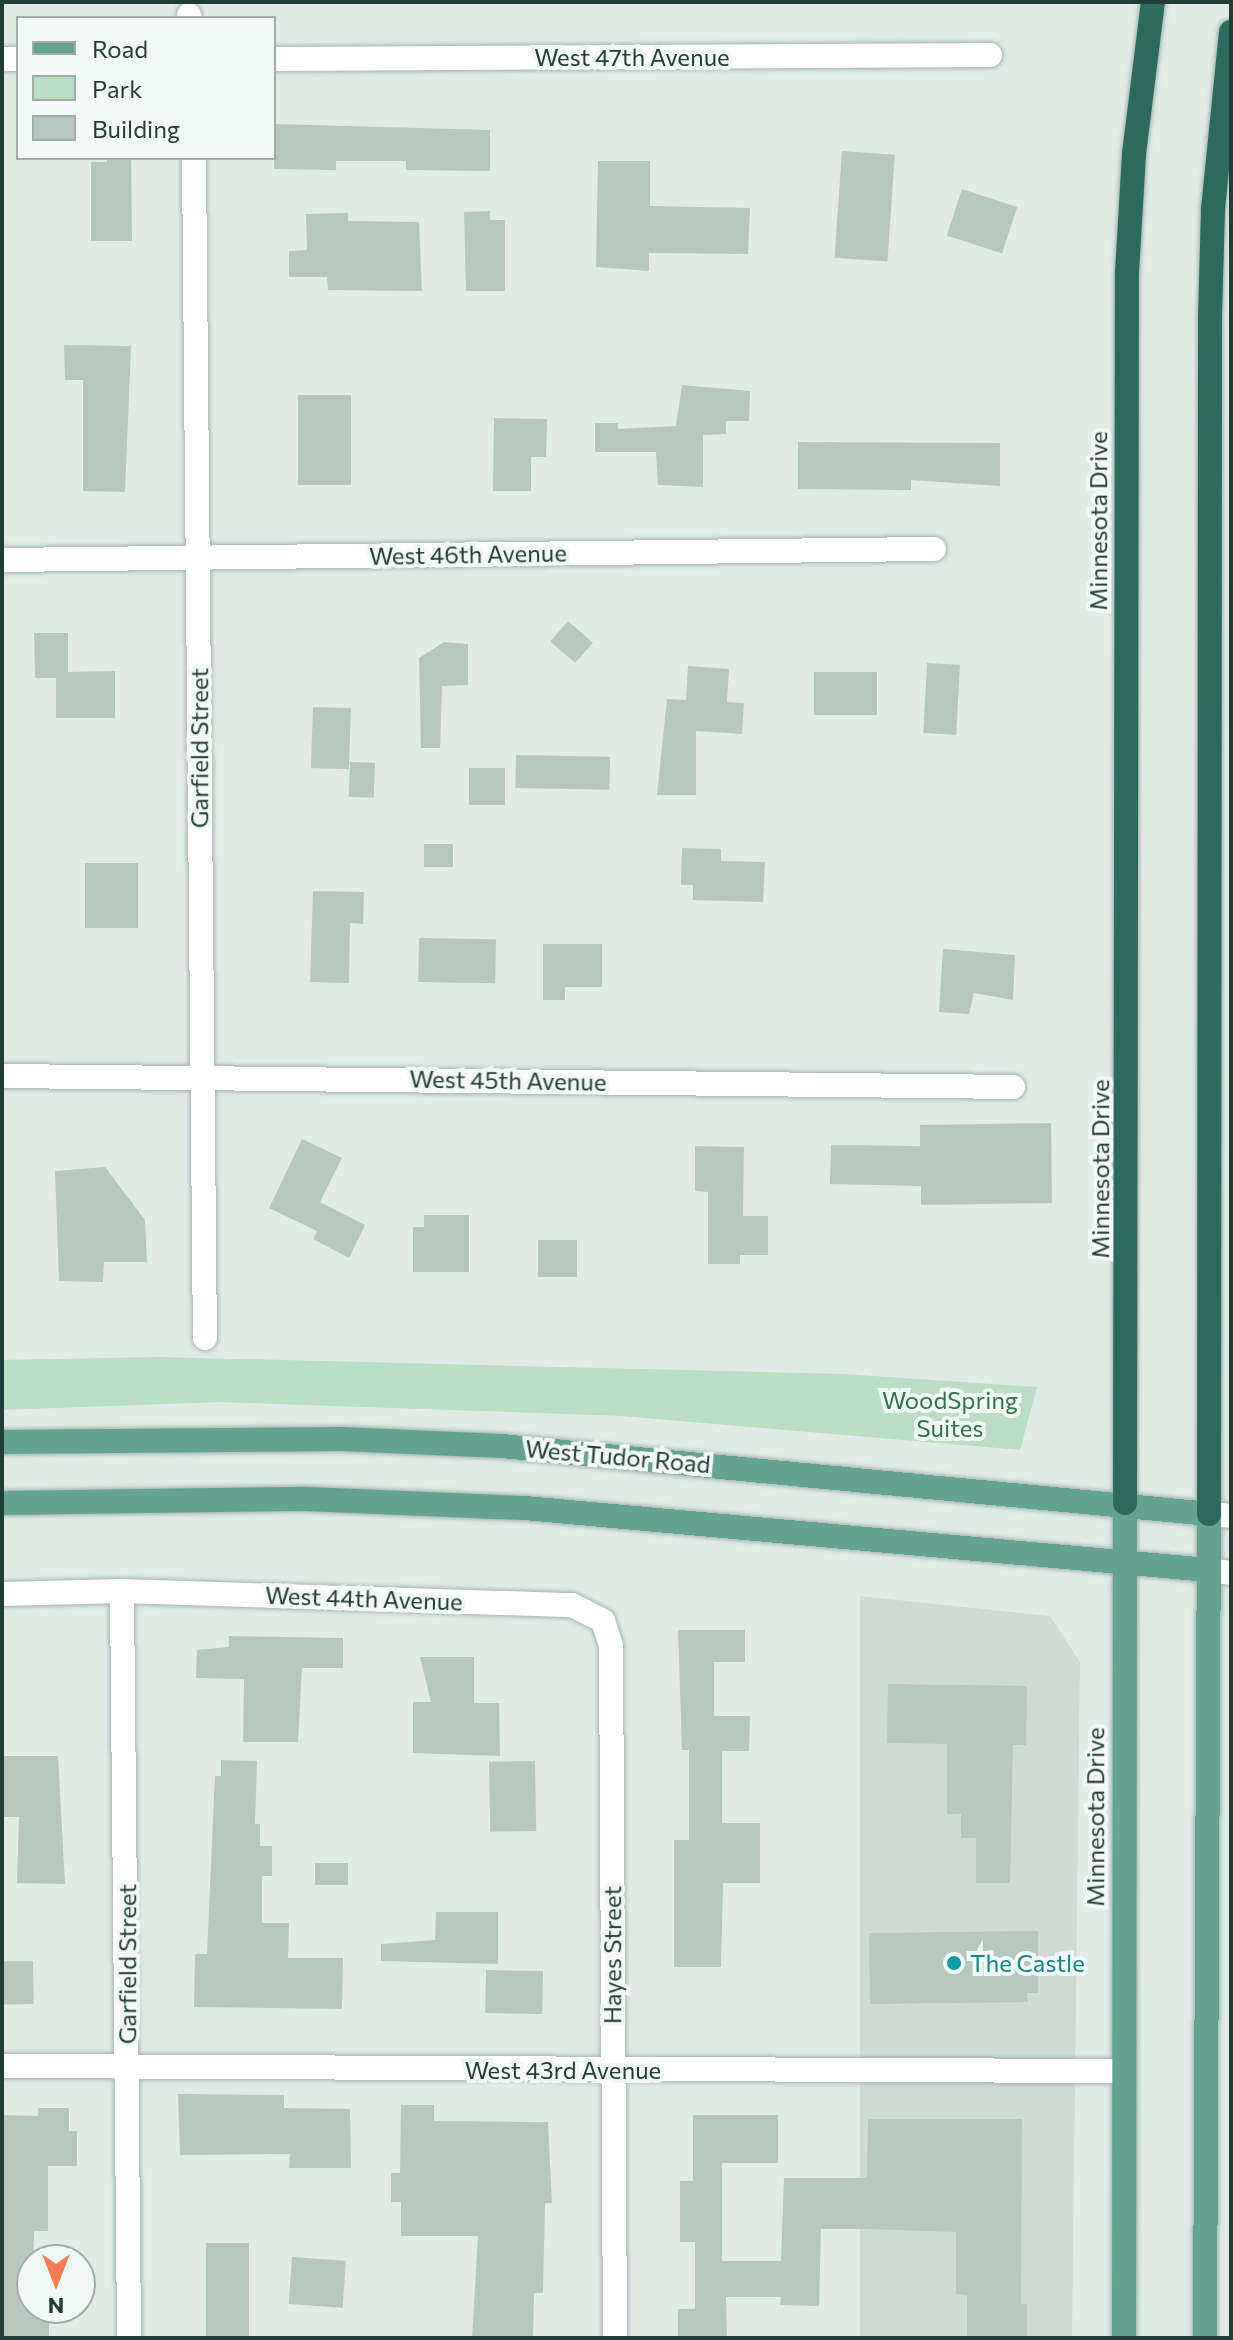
<!DOCTYPE html>
<style>
body{margin:0}
#map{position:relative;width:1233px;height:2340px;overflow:hidden;background:#e1ece7;font-family:Commissioner,sans-serif}
div>[style]{position:absolute}
.built>*{inset:0;background:#cfdcd6}
.green>*{inset:0;background:#b9dec3}
.building>*{inset:0;background:#b6c7c0;transform-origin:0 0}
.roads{filter:drop-shadow(0 0 2px #a4b4ae) drop-shadow(0 0 2px #a4b4ae)}
.street>*{height:24px;margin:-12px;padding:0 12px;transform-origin:12px;border-radius:12px;background:#fff}
.primary>*{height:24px;margin:-12px;padding:0 12px;transform-origin:12px;border-radius:12px;background:#64a392}
.highway>*{height:24px;margin:-12px;padding:0 12px;transform-origin:12px;border-radius:12px;background:#2c6a5d}
.dots>*{width:22px;height:22px;translate:-50% -50%;box-sizing:border-box;border:4px solid #f2f8f5;border-radius:50%}
span{translate:-50% -50%;white-space:nowrap;text-align:center;line-height:1.15;-webkit-text-stroke:8px #f2f8f5;paint-order:stroke}
.street-label{font-size:24px;color:#213d35}
.park-label{font-size:24px;color:#2a7546}
.culture-label{font-size:24px;color:#0d838f}
.left{translate:0 -50%;text-align:left}
.frame{position:absolute;inset:0;border:4px solid #213d35;pointer-events:none}
.legend{position:absolute;left:16px;top:16px;width:260px;height:144px;box-sizing:border-box;background:#f2f8f5;border:2px solid #9eada8;margin:0;padding:10px 14px;list-style:none;font-size:24px;color:#213d35}
.legend li{display:flex;align-items:center;gap:16px;height:40px}
.legend b{width:40px;border:2px solid #9eada8}
.north{position:absolute;left:16px;top:2244px;width:80px;height:80px;box-sizing:border-box;background:#f2f8f5;border:2px solid #9eada8;border-radius:50%;rotate:180deg;font-size:22px;font-weight:700;line-height:32px;text-align:center;color:#213d35}
.north::after{content:'';display:block;margin:auto;width:28px;height:36px;background:#f67b55;clip-path:polygon(50% 0,100% 100%,50% 72%,0 100%)}
</style>
<div id="map">
<div class="built">
<div style="clip-path:polygon(860px 1596px,1050px 1616px,1080px 1662px,1072px 2338px,860px 2338px)"></div>
</div>
<div class="green">
<div style="clip-path:polygon(159px 1357px,844px 1374px,1037px 1387px,1020px 1450px,622px 1416px,220px 1402px,2px 1410px,2px 1360px)"></div>
</div>
<div class="building">
<div style="clip-path:polygon(274px 124px,490px 130px,490px 171px,406px 170px,406px 161px,336px 161px,336px 170px,274px 169px)"></div>
<div style="left:842px;top:151px;width:53px;height:107px;rotate:4deg"></div>
<div style="clip-path:polygon(107px 158px,131px 158px,132px 241px,91px 241px,91px 162px,107px 162px)"></div>
<div style="clip-path:polygon(598px 161px,650px 161px,650px 206px,750px 208px,748px 254px,649px 253px,649px 271px,596px 267px)"></div>
<div style="left:962px;top:189px;width:58px;height:49px;rotate:18deg"></div>
<div style="clip-path:polygon(490px 211px,490px 220px,505px 220px,505px 291px,466px 291px,464px 212px)"></div>
<div style="clip-path:polygon(348px 213px,348px 221px,419px 222px,422px 291px,328px 290px,327px 277px,289px 277px,289px 251px,307px 250px,306px 214px)"></div>
<div style="clip-path:polygon(64px 345px,131px 346px,125px 492px,83px 491px,83px 380px,65px 380px)"></div>
<div style="clip-path:polygon(682px 385px,750px 391px,749px 421px,726px 421px,726px 434px,703px 435px,703px 487px,658px 485px,656px 452px,595px 452px,595px 423px,618px 423px,618px 429px,676px 426px)"></div>
<div style="left:298px;top:395px;width:53px;height:90px"></div>
<div style="clip-path:polygon(494px 418px,547px 419px,546px 457px,531px 457px,531px 491px,493px 491px)"></div>
<div style="clip-path:polygon(798px 442px,1000px 443px,1000px 486px,911px 480px,911px 490px,798px 489px)"></div>
<div style="left:568px;top:621px;width:33px;height:27px;rotate:41deg"></div>
<div style="clip-path:polygon(34px 633px,68px 633px,68px 672px,115px 671px,115px 718px,56px 718px,56px 678px,35px 678px)"></div>
<div style="clip-path:polygon(444px 642px,468px 644px,468px 685px,442px 686px,440px 748px,421px 748px,419px 658px)"></div>
<div style="left:927px;top:663px;width:33px;height:70px;rotate:3deg"></div>
<div style="clip-path:polygon(688px 666px,729px 669px,727px 702px,744px 703px,742px 734px,696px 731px,696px 795px,657px 795px,667px 699px,686px 700px)"></div>
<div style="left:814px;top:672px;width:63px;height:43px"></div>
<div style="left:313px;top:707px;width:38px;height:61px;rotate:2deg"></div>
<div style="left:516px;top:755px;width:94px;height:33px;rotate:1deg"></div>
<div style="left:350px;top:762px;width:25px;height:35px;rotate:2deg"></div>
<div style="left:469px;top:768px;width:36px;height:37px"></div>
<div style="left:424px;top:844px;width:29px;height:23px"></div>
<div style="clip-path:polygon(682px 848px,721px 849px,721px 861px,765px 862px,763px 902px,693px 900px,693px 885px,681px 885px)"></div>
<div style="left:85px;top:863px;width:53px;height:65px"></div>
<div style="clip-path:polygon(313px 891px,364px 892px,363px 924px,350px 923px,349px 983px,310px 982px)"></div>
<div style="left:419px;top:938px;width:77px;height:44px;rotate:1deg"></div>
<div style="clip-path:polygon(543px 944px,602px 944px,602px 987px,565px 987px,565px 1000px,543px 1000px)"></div>
<div style="clip-path:polygon(943px 949px,1015px 955px,1013px 1000px,974px 993px,969px 1014px,939px 1012px)"></div>
<div style="clip-path:polygon(1051px 1123px,1052px 1203px,921px 1205px,921px 1186px,830px 1184px,831px 1145px,920px 1146px,920px 1125px)"></div>
<div style="clip-path:polygon(302px 1139px,342px 1158px,320px 1202px,365px 1225px,349px 1258px,313px 1239px,317px 1231px,269px 1208px)"></div>
<div style="clip-path:polygon(695px 1146px,744px 1147px,743px 1216px,768px 1216px,768px 1255px,740px 1255px,740px 1264px,708px 1264px,708px 1192px,695px 1191px)"></div>
<div style="clip-path:polygon(105px 1167px,145px 1220px,147px 1262px,104px 1262px,103px 1282px,59px 1281px,55px 1171px)"></div>
<div style="clip-path:polygon(424px 1215px,469px 1215px,469px 1272px,413px 1272px,413px 1227px,424px 1227px)"></div>
<div style="left:538px;top:1240px;width:39px;height:37px"></div>
<div style="clip-path:polygon(678px 1630px,745px 1630px,745px 1662px,714px 1662px,714px 1716px,750px 1716px,749px 1751px,722px 1751px,722px 1823px,760px 1823px,760px 1883px,723px 1883px,721px 1967px,674px 1967px,674px 1840px,689px 1840px,689px 1750px,682px 1750px)"></div>
<div style="clip-path:polygon(229px 1636px,343px 1638px,343px 1668px,302px 1668px,298px 1742px,243px 1742px,244px 1679px,196px 1678px,197px 1650px,229px 1647px)"></div>
<div style="clip-path:polygon(420px 1657px,474px 1657px,474px 1703px,499px 1703px,500px 1756px,413px 1753px,413px 1702px,431px 1702px)"></div>
<div style="clip-path:polygon(888px 1684px,1027px 1686px,1026px 1745px,1013px 1745px,1010px 1883px,976px 1883px,976px 1838px,961px 1838px,961px 1814px,947px 1814px,947px 1744px,887px 1743px)"></div>
<div style="clip-path:polygon(2px 1756px,58px 1756px,65px 1884px,17px 1883px,19px 1817px,2px 1817px)"></div>
<div style="clip-path:polygon(221px 1760px,257px 1761px,255px 1824px,260px 1824px,260px 1846px,272px 1846px,272px 1876px,262px 1876px,262px 1923px,289px 1923px,288px 1958px,343px 1958px,342px 2009px,194px 2007px,195px 1954px,207px 1954px,215px 1776px,221px 1776px)"></div>
<div style="left:535px;top:1761px;width:70px;height:46px;rotate:89deg"></div>
<div style="left:315px;top:1863px;width:33px;height:22px"></div>
<div style="clip-path:polygon(436px 1912px,498px 1912px,498px 1964px,381px 1961px,381px 1944px,435px 1940px)"></div>
<div style="clip-path:polygon(1038px 1931px,1038px 1993px,1027px 1993px,1028px 2002px,870px 2004px,869px 1933px)"></div>
<div style="left:33px;top:1961px;width:43px;height:31px;rotate:89deg"></div>
<div style="left:486px;top:1970px;width:57px;height:43px;rotate:1deg"></div>
<div style="clip-path:polygon(178px 2094px,284px 2095px,284px 2108px,350px 2109px,351px 2168px,289px 2168px,290px 2154px,180px 2155px)"></div>
<div style="clip-path:polygon(401px 2105px,434px 2105px,434px 2121px,548px 2122px,552px 2203px,545px 2203px,543px 2293px,534px 2293px,533px 2338px,472px 2338px,478px 2236px,401px 2236px,401px 2202px,391px 2202px,391px 2173px,400px 2173px)"></div>
<div style="clip-path:polygon(38px 2108px,69px 2108px,69px 2131px,77px 2131px,77px 2166px,48px 2166px,48px 2231px,34px 2231px,32px 2308px,49px 2308px,49px 2338px,2px 2338px,2px 2115px,38px 2116px)"></div>
<div style="clip-path:polygon(693px 2115px,778px 2115px,778px 2163px,722px 2163px,722px 2261px,781px 2261px,784px 2178px,867px 2178px,868px 2119px,1022px 2119px,1021px 2304px,1027px 2304px,1027px 2338px,967px 2338px,967px 2295px,956px 2294px,956px 2232px,867px 2229px,821px 2229px,819px 2306px,780px 2305px,781px 2297px,726px 2297px,727px 2338px,678px 2338px,678px 2309px,695px 2309px,695px 2242px,680px 2242px,680px 2181px,693px 2181px)"></div>
<div style="left:206px;top:2243px;width:43px;height:95px"></div>
<div style="left:292px;top:2257px;width:54px;height:47px;rotate:4deg"></div>
</div>
<div class="roads">
<div class="street">
<div style="left:189px;top:15px;width:3px;rotate:72deg"></div>
<div style="left:2px;top:59px;width:16px"></div>
<div style="left:274px;top:59px;width:716px;rotate:-0.32deg"></div>
<div style="left:194px;top:158px;width:1180px;rotate:89.47deg"></div>
<div style="left:2px;top:560px;width:932px;rotate:-0.68deg"></div>
<div style="left:2px;top:1076px;width:1011px;rotate:0.62deg"></div>
<div style="left:1209px;top:1514px;width:22px;rotate:5deg"></div>
<div style="left:1207px;top:1570px;width:24px;rotate:7deg"></div>
<div style="left:122px;top:1591px;width:747px;rotate:89.46deg"></div>
<div style="left:2px;top:1594px;width:120px;rotate:-1.4deg"></div>
<div style="left:122px;top:1591px;width:450px;rotate:1.8deg"></div>
<div style="left:572px;top:1605px;width:35px;rotate:27deg"></div>
<div style="left:603px;top:1621px;width:26px;rotate:72deg"></div>
<div style="left:611px;top:1646px;width:692px;rotate:89.67deg"></div>
<div style="left:2px;top:2066px;width:1122px;rotate:0.26deg"></div>
</div>
<div class="primary">
<div style="left:2px;top:1442px;width:340px;rotate:-0.5deg"></div>
<div style="left:342px;top:1439px;width:160px;rotate:2.5deg"></div>
<div style="left:502px;top:1446px;width:710px;rotate:5.49deg"></div>
<div style="left:1209px;top:1514px;width:824px;rotate:90.28deg"></div>
<div style="left:2px;top:1503px;width:305px;rotate:-0.8deg"></div>
<div style="left:307px;top:1499px;width:218px;rotate:2.4deg"></div>
<div style="left:525px;top:1508px;width:685px;rotate:5.19deg"></div>
<div style="left:1124px;top:2338px;width:835px;rotate:-89.93deg"></div>
</div>
<div class="highway">
<div style="left:1125px;top:1503px;width:1231px;rotate:-89.91deg"></div>
<div style="left:1127px;top:272px;width:118px;rotate:-86.6deg"></div>
<div style="left:1134px;top:154px;width:153px;rotate:-82.9deg"></div>
<div style="left:1209px;top:1514px;width:1197px;rotate:-89.95deg"></div>
<div style="left:1210px;top:317px;width:108px;rotate:-88.4deg"></div>
<div style="left:1213px;top:209px;width:178px;rotate:-84.2deg"></div>
</div>
</div>
<div class="dots">
<div style="left:954px;top:1963px;background:#0f9aa8"></div>
</div>
<div class="street-label">
<span style="left:632px;top:57px">West 47th Avenue</span>
<span style="left:1098px;top:521px;rotate:-90deg">Minnesota Drive</span>
<span style="left:468px;top:554px;rotate:-1deg">West 46th Avenue</span>
<span style="left:199px;top:748px;rotate:-90deg">Garfield Street</span>
<span style="left:508px;top:1080px;rotate:1deg">West 45th Avenue</span>
<span style="left:1100px;top:1169px;rotate:-90deg">Minnesota Drive</span>
<span style="left:618px;top:1456px;rotate:5deg">West Tudor Road</span>
<span style="left:364px;top:1598px;rotate:2deg">West 44th Avenue</span>
<span style="left:1095px;top:1817px;rotate:-90deg">Minnesota Drive</span>
<span style="left:612px;top:1955px;rotate:-90deg">Hayes Street</span>
<span style="left:127px;top:1964px;rotate:-90deg">Garfield Street</span>
<span style="left:563px;top:2070px">West 43rd Avenue</span>
</div>
<div class="park-label">
<span style="left:950px;top:1414px">WoodSpring<br>Suites</span>
</div>
<div class="culture-label">
<span class="left" style="left:970px;top:1963px">The Castle</span>
</div>
<div class="frame"></div>
<ul class="legend">
<li><b style="height:10px;background:#64a392"></b>Road</li>
<li><b style="height:22px;background:#b9dec3"></b>Park</li>
<li><b style="height:22px;background:#b6c7c0"></b>Building</li>
</ul>
<div class="north">N</div>
</div>
